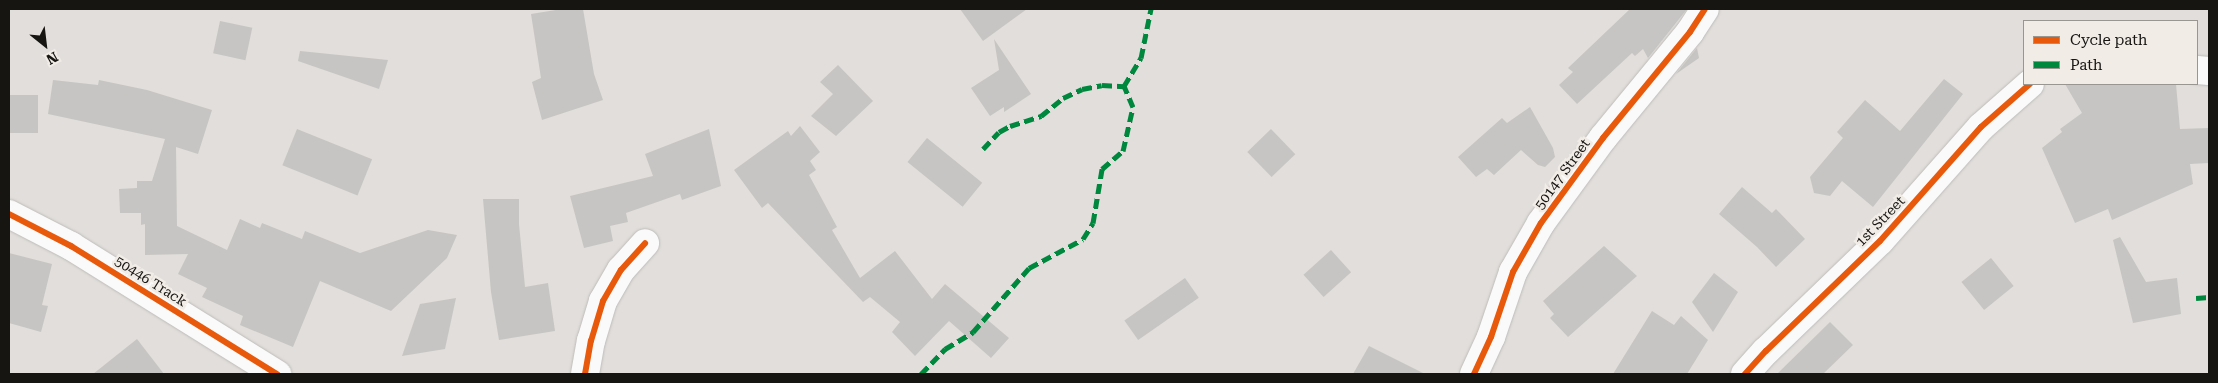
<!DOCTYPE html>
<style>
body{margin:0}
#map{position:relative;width:2218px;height:383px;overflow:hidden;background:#e1dedb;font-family:"Roboto Serif",serif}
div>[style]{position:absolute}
.building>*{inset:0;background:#c7c5c3;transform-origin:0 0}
.roads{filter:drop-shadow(0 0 1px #bebcb9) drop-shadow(0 0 1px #bebcb9)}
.minor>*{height:28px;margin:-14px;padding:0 14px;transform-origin:14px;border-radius:14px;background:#fafafa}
.quiet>*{height:5px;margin-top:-2.5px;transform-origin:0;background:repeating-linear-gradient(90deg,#00873e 0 10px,transparent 0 15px)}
.cycleway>*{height:6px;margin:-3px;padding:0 3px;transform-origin:3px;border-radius:3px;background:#e8590c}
span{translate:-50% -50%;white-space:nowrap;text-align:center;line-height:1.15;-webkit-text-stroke:5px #f1ece6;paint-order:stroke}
.street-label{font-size:14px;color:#161512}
.frame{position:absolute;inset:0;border:10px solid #161512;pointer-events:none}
.legend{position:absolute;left:2023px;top:20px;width:175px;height:65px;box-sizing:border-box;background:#f1ece6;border:1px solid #999691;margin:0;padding:6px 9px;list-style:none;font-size:15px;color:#161512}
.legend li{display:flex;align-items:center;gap:10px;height:25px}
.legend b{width:25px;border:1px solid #999691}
.north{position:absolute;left:20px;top:20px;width:50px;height:50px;-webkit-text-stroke:4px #f1ece6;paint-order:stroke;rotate:151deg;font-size:14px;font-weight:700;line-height:20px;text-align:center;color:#161512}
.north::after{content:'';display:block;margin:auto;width:18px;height:22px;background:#161512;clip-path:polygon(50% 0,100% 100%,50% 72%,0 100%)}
</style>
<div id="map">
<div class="building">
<div style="clip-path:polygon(562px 9px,583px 9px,594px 74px,603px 100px,542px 120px,532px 82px,541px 78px,531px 14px)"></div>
<div style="clip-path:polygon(960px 9px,1027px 9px,983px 41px)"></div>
<div style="clip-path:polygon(1630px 9px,1687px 9px,1648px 58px,1643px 49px,1635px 56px,1632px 53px,1577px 104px,1559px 85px,1573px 72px,1568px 68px)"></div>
<div style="left:220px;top:21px;width:33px;height:33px;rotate:12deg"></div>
<div style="clip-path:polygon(994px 39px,1031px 94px,1004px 112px,1004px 107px,990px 116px,971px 88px,999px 70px)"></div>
<div style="clip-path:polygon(1697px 48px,1699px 58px,1676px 74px)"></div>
<div style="clip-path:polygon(300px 51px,388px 60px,379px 89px,298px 61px)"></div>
<div style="clip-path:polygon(838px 65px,873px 101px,836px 136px,811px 116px,833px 94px,820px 82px)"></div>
<div style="clip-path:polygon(1944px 79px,1963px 94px,1873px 207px,1842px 181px,1830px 196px,1814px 193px,1810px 177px,1843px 138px,1837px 132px,1865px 100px,1900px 131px)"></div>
<div style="clip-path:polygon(53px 80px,98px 85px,99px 80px,147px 90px,212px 110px,198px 154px,176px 147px,177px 226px,227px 250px,240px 219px,260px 228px,262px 223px,302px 239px,305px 231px,360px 253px,428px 230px,457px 235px,447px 258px,391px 311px,320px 281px,293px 347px,240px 325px,243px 316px,202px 297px,207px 288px,178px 274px,188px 254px,145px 255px,145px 224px,141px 225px,141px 213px,120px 213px,119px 189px,137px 188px,137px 181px,152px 181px,165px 139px,48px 114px)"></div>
<div style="clip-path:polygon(2065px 84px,2176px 84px,2180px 129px,2209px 128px,2209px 163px,2190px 164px,2193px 184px,2112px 220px,2108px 209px,2075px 223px,2042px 148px,2062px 132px,2060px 129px,2082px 113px)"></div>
<div style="left:9px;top:95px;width:29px;height:38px"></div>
<div style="clip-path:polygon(1530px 107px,1553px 148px,1555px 157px,1545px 167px,1538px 165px,1521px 150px,1494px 175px,1487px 169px,1476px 177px,1458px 157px,1502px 118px,1507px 123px)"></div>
<div style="clip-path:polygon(800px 126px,820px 152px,810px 161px,816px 170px,809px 175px,837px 227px,832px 230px,860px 278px,895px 251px,932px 299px,945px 284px,1009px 338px,991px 358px,949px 321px,915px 356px,892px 332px,900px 322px,870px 297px,863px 302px,768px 203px,762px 208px,734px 170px,788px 131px,791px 136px)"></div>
<div style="left:297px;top:129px;width:81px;height:39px;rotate:22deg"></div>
<div style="clip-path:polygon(709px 129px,721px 186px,682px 200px,680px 194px,626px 213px,628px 222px,610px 226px,613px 241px,584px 248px,570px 196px,653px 176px,645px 154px)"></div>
<div style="left:1271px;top:129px;width:35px;height:33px;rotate:46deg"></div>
<div style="left:927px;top:138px;width:71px;height:31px;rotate:39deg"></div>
<div style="clip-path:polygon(1742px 187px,1772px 213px,1776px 209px,1805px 239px,1776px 267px,1757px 247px,1719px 214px)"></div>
<div style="clip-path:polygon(483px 199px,519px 199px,519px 224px,525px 287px,548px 283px,555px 331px,499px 340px,491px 292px)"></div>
<div style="clip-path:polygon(2120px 237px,2146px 282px,2177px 278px,2181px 314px,2133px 323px,2113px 240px)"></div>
<div style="clip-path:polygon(1604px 246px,1637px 276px,1568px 337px,1550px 318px,1554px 314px,1543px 301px)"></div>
<div style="left:1331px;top:250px;width:30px;height:37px;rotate:48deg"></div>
<div style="clip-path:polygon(9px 253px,52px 264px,42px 305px,48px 306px,41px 332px,9px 323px)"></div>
<div style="left:1991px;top:258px;width:36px;height:38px;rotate:51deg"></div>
<div style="clip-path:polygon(1714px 273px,1738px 292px,1713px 332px,1692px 302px)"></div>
<div style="left:1185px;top:278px;width:24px;height:74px;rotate:55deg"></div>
<div style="clip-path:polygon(456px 298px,445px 349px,402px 356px,420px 304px)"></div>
<div style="clip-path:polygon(1652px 311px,1674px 325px,1681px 316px,1708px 340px,1687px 374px,1613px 374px)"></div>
<div style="clip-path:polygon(1830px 322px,1853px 345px,1823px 374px,1777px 374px)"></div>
<div style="clip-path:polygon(137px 339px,164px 374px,93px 374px)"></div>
<div style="clip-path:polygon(1369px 346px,1425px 374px,1353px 374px)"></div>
</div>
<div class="roads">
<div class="minor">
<div style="left:2197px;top:70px;width:12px;rotate:5deg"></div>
<div style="left:9px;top:214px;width:70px;rotate:27.3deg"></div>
<div style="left:71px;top:246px;width:243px;rotate:31.9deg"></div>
<div style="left:585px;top:374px;width:34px;rotate:-80deg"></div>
<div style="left:591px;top:341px;width:42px;rotate:-73.3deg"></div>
<div style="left:603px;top:301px;width:36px;rotate:-60deg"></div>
<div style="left:621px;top:270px;width:36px;rotate:-48deg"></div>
<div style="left:1474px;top:374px;width:41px;rotate:-65.3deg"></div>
<div style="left:1491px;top:337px;width:69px;rotate:-71.3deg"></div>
<div style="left:1513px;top:272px;width:56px;rotate:-60.3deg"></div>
<div style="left:1541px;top:223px;width:105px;rotate:-53.9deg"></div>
<div style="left:1603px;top:138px;width:137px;rotate:-50.6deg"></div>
<div style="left:1690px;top:32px;width:27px;rotate:-57deg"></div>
<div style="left:1745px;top:374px;width:31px;rotate:-48deg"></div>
<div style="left:1766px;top:351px;width:158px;rotate:-44deg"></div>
<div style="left:1880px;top:241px;width:152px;rotate:-48.5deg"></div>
<div style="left:1981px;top:127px;width:65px;rotate:-41.3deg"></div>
</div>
</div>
<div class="quiet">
<div style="left:1124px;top:86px;width:33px;rotate:-59deg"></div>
<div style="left:1141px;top:58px;width:50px;rotate:-78.5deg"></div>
<div style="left:983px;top:149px;width:23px;rotate:-47deg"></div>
<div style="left:999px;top:132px;width:13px;rotate:-29deg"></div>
<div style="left:1010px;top:126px;width:33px;rotate:-18deg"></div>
<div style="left:1041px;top:116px;width:28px;rotate:-39deg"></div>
<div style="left:1063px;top:98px;width:21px;rotate:-25deg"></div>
<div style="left:1082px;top:89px;width:20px;rotate:-11deg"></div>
<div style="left:1102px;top:85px;width:22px;rotate:3deg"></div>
<div style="left:2196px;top:298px;width:13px;rotate:-4deg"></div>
<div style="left:921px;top:374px;width:35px;rotate:-46deg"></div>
<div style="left:945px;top:349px;width:33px;rotate:-31deg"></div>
<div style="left:973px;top:332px;width:85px;rotate:-48.8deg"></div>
<div style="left:1029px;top:268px;width:61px;rotate:-28.2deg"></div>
<div style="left:1083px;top:239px;width:19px;rotate:-58deg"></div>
<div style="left:1093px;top:223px;width:55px;rotate:-80.5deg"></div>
<div style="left:1102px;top:169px;width:28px;rotate:-41deg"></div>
<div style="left:1123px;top:151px;width:45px;rotate:-77.2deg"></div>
<div style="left:1133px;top:107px;width:23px;rotate:-113deg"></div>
</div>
<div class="cycleway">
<div style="left:9px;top:214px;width:70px;rotate:27.3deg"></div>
<div style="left:71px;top:246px;width:243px;rotate:31.9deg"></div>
<div style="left:585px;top:374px;width:34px;rotate:-80deg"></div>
<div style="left:591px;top:341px;width:42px;rotate:-73.3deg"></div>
<div style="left:603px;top:301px;width:36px;rotate:-60deg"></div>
<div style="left:621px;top:270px;width:36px;rotate:-48deg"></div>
<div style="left:1474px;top:374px;width:41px;rotate:-65.3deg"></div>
<div style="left:1491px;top:337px;width:69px;rotate:-71.3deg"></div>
<div style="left:1513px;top:272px;width:56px;rotate:-60.3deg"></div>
<div style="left:1541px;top:223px;width:105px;rotate:-53.9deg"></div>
<div style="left:1603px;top:138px;width:137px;rotate:-50.6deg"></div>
<div style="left:1690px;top:32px;width:27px;rotate:-57deg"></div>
<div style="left:1745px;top:374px;width:31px;rotate:-48deg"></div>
<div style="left:1766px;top:351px;width:158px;rotate:-44deg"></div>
<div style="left:1880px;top:241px;width:152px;rotate:-48.5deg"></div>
<div style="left:1981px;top:127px;width:65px;rotate:-41.3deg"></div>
</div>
<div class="street-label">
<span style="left:1562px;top:174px;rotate:-54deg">50147 Street</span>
<span style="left:1880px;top:221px;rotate:-46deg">1st Street</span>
<span style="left:151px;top:281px;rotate:32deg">50446 Track</span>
</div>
<div class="frame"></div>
<ul class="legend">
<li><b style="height:6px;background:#e8590c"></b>Cycle path</li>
<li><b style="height:6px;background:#00873e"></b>Path</li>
</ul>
<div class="north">N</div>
</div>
